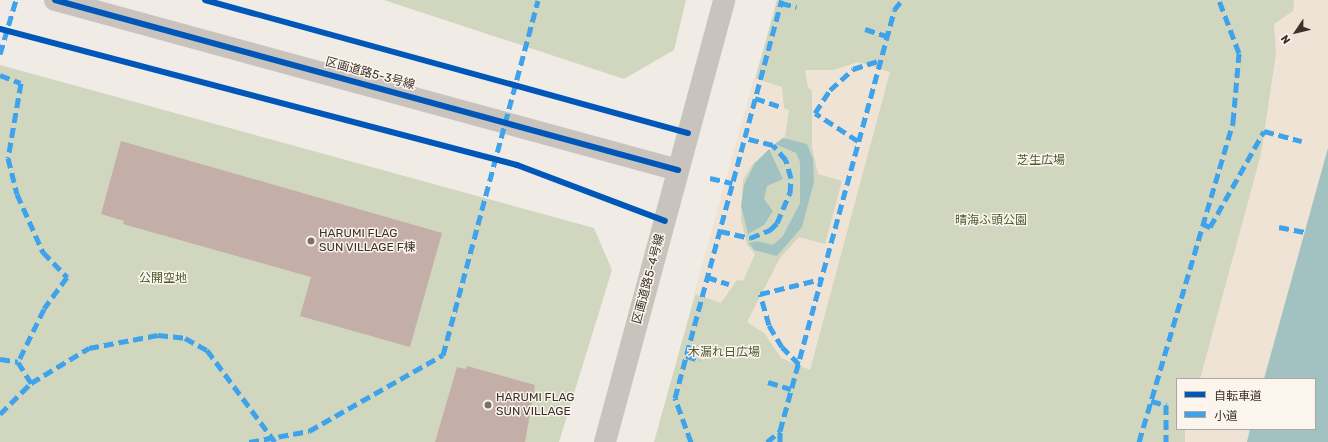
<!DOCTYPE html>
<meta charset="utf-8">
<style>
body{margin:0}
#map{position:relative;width:1328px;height:442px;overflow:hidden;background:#f0ebe5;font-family:Rubik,"Noto Sans JP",sans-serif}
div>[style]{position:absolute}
.green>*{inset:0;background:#d1d6bf}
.plaza>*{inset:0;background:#eee3d5;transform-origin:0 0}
.water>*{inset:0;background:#a1c2c1}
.building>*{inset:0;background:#c3afa7}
.tertiary>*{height:22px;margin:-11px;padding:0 11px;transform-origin:11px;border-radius:11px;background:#c9c3be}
.quiet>*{height:5px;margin-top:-2.5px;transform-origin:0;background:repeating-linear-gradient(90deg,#3fa3eb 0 10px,transparent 0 15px)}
.cycleway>*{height:6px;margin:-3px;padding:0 3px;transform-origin:3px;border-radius:3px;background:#0057b8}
.dots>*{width:11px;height:11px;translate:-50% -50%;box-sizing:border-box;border:2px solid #fbf5ee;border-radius:50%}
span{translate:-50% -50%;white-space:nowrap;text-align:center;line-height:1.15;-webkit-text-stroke:3px #fbf5ee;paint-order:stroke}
.street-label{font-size:12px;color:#3b302b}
.park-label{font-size:12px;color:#4a5a2e}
.poi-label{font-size:12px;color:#3b302b}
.left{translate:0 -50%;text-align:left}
.legend{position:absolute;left:1176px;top:378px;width:140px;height:52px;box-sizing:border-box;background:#fbf5ee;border:1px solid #aea6a0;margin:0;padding:5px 7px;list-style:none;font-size:12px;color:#3b302b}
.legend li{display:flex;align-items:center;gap:8px;height:20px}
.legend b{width:20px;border:1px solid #aea6a0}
.north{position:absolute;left:1276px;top:12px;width:40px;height:40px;-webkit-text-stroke:3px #fbf5ee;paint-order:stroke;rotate:235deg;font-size:11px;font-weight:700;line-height:16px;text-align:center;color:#3b302b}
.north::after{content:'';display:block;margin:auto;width:14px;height:18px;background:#3b302b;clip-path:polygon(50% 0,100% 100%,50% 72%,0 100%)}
</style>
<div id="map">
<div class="green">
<div style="clip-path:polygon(384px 0,686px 0,674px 50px,624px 79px)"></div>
<div style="clip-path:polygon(777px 0,1328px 0,1328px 148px,1264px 379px,1177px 379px,1177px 429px,1250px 429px,1247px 442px,654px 442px)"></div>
<div style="clip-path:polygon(0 65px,594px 228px,612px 270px,559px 442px,0 442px)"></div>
</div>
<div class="plaza">
<div style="clip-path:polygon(1294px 0,1328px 0,1328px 148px,1264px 379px,1200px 379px,1261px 154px,1276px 53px,1274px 24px,1293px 11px)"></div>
<div style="clip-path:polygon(858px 62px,890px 72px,810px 370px,781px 358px,765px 334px,747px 322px,780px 258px,799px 237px,825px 244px,842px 181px,818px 174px,812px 147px,812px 90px,808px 88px,805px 70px,833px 70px)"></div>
<div style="clip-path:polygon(754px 78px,782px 87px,784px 108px,789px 110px,785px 137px,752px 165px,743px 180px,741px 219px,747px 245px,755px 254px,743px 281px,737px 280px,721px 303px,694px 294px)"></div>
<div style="left:1185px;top:429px;width:65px;height:14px"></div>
</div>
<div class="water">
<div style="clip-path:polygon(783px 138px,807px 144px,813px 159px,814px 182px,802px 227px,777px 256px,754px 250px,749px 243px,757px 241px,773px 245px,783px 236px,800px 203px,800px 162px,796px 153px,775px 144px)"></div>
<div style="clip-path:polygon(1328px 148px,1328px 442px,1247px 442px,1250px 429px,1315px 429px,1315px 379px,1264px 379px)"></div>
<div style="clip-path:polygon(769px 149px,783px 179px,767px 186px,764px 199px,773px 211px,764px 225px,748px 234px,741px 206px,744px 185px,755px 163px)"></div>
</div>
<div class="building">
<div style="clip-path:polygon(121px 141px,442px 233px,410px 347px,300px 316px,311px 277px,123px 224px,124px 221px,101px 214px)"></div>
<div style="clip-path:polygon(467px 366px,535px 385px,525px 442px,435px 442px,457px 367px,466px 369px)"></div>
</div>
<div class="tertiary">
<div style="left:55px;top:0;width:646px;rotate:15.26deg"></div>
<div style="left:605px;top:442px;width:458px;rotate:-74.9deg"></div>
</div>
<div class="quiet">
<div style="left:781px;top:3px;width:16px;rotate:14deg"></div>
<div style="left:865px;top:29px;width:23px;rotate:18deg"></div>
<div style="left:0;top:54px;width:56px;rotate:-73.5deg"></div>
<div style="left:0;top:75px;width:22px;rotate:21deg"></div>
<div style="left:21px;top:83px;width:76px;rotate:99.8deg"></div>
<div style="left:8px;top:158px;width:37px;rotate:76deg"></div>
<div style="left:17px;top:194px;width:64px;rotate:65.9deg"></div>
<div style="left:43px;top:252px;width:35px;rotate:46deg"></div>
<div style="left:67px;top:277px;width:39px;rotate:126deg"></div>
<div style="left:44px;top:309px;width:59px;rotate:116.1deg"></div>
<div style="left:755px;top:98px;width:28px;rotate:19deg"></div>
<div style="left:858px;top:141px;width:51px;rotate:-146.9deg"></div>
<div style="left:815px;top:113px;width:27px;rotate:-57deg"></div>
<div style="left:830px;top:90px;width:31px;rotate:-42deg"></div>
<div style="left:853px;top:69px;width:29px;rotate:-18deg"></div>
<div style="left:710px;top:178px;width:23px;rotate:13deg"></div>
<div style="left:1203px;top:224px;width:8px;rotate:23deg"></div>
<div style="left:1210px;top:227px;width:110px;rotate:-60.6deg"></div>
<div style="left:1264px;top:131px;width:39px;rotate:15deg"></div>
<div style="left:1279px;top:227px;width:26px;rotate:11deg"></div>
<div style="left:720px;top:231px;width:31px;rotate:13deg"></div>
<div style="left:750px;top:238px;width:22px;rotate:-22deg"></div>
<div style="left:770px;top:230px;width:10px;rotate:-45deg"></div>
<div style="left:777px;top:223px;width:33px;rotate:-67deg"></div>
<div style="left:790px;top:193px;width:15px;rotate:-86deg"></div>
<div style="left:791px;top:178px;width:19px;rotate:-106deg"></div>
<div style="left:786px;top:160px;width:20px;rotate:-131deg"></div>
<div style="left:773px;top:145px;width:29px;rotate:-166deg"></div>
<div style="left:707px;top:277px;width:23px;rotate:18deg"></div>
<div style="left:686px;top:356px;width:15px;rotate:16deg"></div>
<div style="left:0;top:359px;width:18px;rotate:9deg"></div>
<div style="left:18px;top:362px;width:25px;rotate:58deg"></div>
<div style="left:799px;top:364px;width:24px;rotate:-135deg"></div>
<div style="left:782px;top:347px;width:26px;rotate:-121deg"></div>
<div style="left:769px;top:325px;width:32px;rotate:-106deg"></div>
<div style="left:760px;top:294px;width:63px;rotate:-13.8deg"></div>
<div style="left:768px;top:382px;width:24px;rotate:17deg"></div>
<div style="left:1151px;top:401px;width:16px;rotate:15deg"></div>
<div style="left:1166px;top:405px;width:37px;rotate:90deg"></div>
<div style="left:0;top:414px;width:44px;rotate:-45deg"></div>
<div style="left:31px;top:383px;width:68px;rotate:-31.1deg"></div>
<div style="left:89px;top:348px;width:70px;rotate:-10.7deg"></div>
<div style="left:158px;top:335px;width:27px;rotate:6deg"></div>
<div style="left:185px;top:338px;width:25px;rotate:29deg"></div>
<div style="left:207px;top:350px;width:114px;rotate:53.5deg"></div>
<div style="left:249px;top:442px;width:61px;rotate:-10.4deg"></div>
<div style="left:309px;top:431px;width:154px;rotate:-29.6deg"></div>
<div style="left:443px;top:355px;width:367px;rotate:-75deg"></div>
<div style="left:691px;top:442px;width:47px;rotate:-110deg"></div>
<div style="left:675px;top:398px;width:412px;rotate:-75deg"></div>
<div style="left:767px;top:442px;width:17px;rotate:-40deg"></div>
<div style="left:780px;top:442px;width:11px;rotate:-90deg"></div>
<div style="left:780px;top:431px;width:436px;rotate:-74.8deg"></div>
<div style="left:894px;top:10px;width:13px;rotate:-51deg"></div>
<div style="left:1139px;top:442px;width:334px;rotate:-73.6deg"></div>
<div style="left:1233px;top:122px;width:69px;rotate:-85deg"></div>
<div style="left:1239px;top:53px;width:57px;rotate:-110.7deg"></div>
</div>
<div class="cycleway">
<div style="left:55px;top:0;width:646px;rotate:15.26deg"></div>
<div style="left:205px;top:0;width:501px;rotate:15.4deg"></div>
<div style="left:0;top:29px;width:535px;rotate:14.74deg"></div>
<div style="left:517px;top:165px;width:158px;rotate:20.7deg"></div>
</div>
<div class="dots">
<div style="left:311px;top:241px;background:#7a716c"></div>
<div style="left:488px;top:405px;background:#7a716c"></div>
</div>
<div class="street-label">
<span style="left:370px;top:74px;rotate:15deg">区画道路5-3号線</span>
<span style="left:649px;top:279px;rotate:-75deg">区画道路5-4号線</span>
</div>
<div class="park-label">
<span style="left:1041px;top:161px">芝生広場</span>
<span style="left:991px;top:221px">晴海ふ頭公園</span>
<span style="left:163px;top:279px">公開空地</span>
<span style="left:724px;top:353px">木漏れ日広場</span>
</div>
<div class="poi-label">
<span class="left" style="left:319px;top:241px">HARUMI FLAG<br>SUN VILLAGE F棟</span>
<span class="left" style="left:496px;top:405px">HARUMI FLAG<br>SUN VILLAGE</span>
</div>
<ul class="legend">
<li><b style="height:5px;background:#0057b8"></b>自転車道</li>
<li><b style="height:5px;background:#3fa3eb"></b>小道</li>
</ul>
<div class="north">N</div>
</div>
